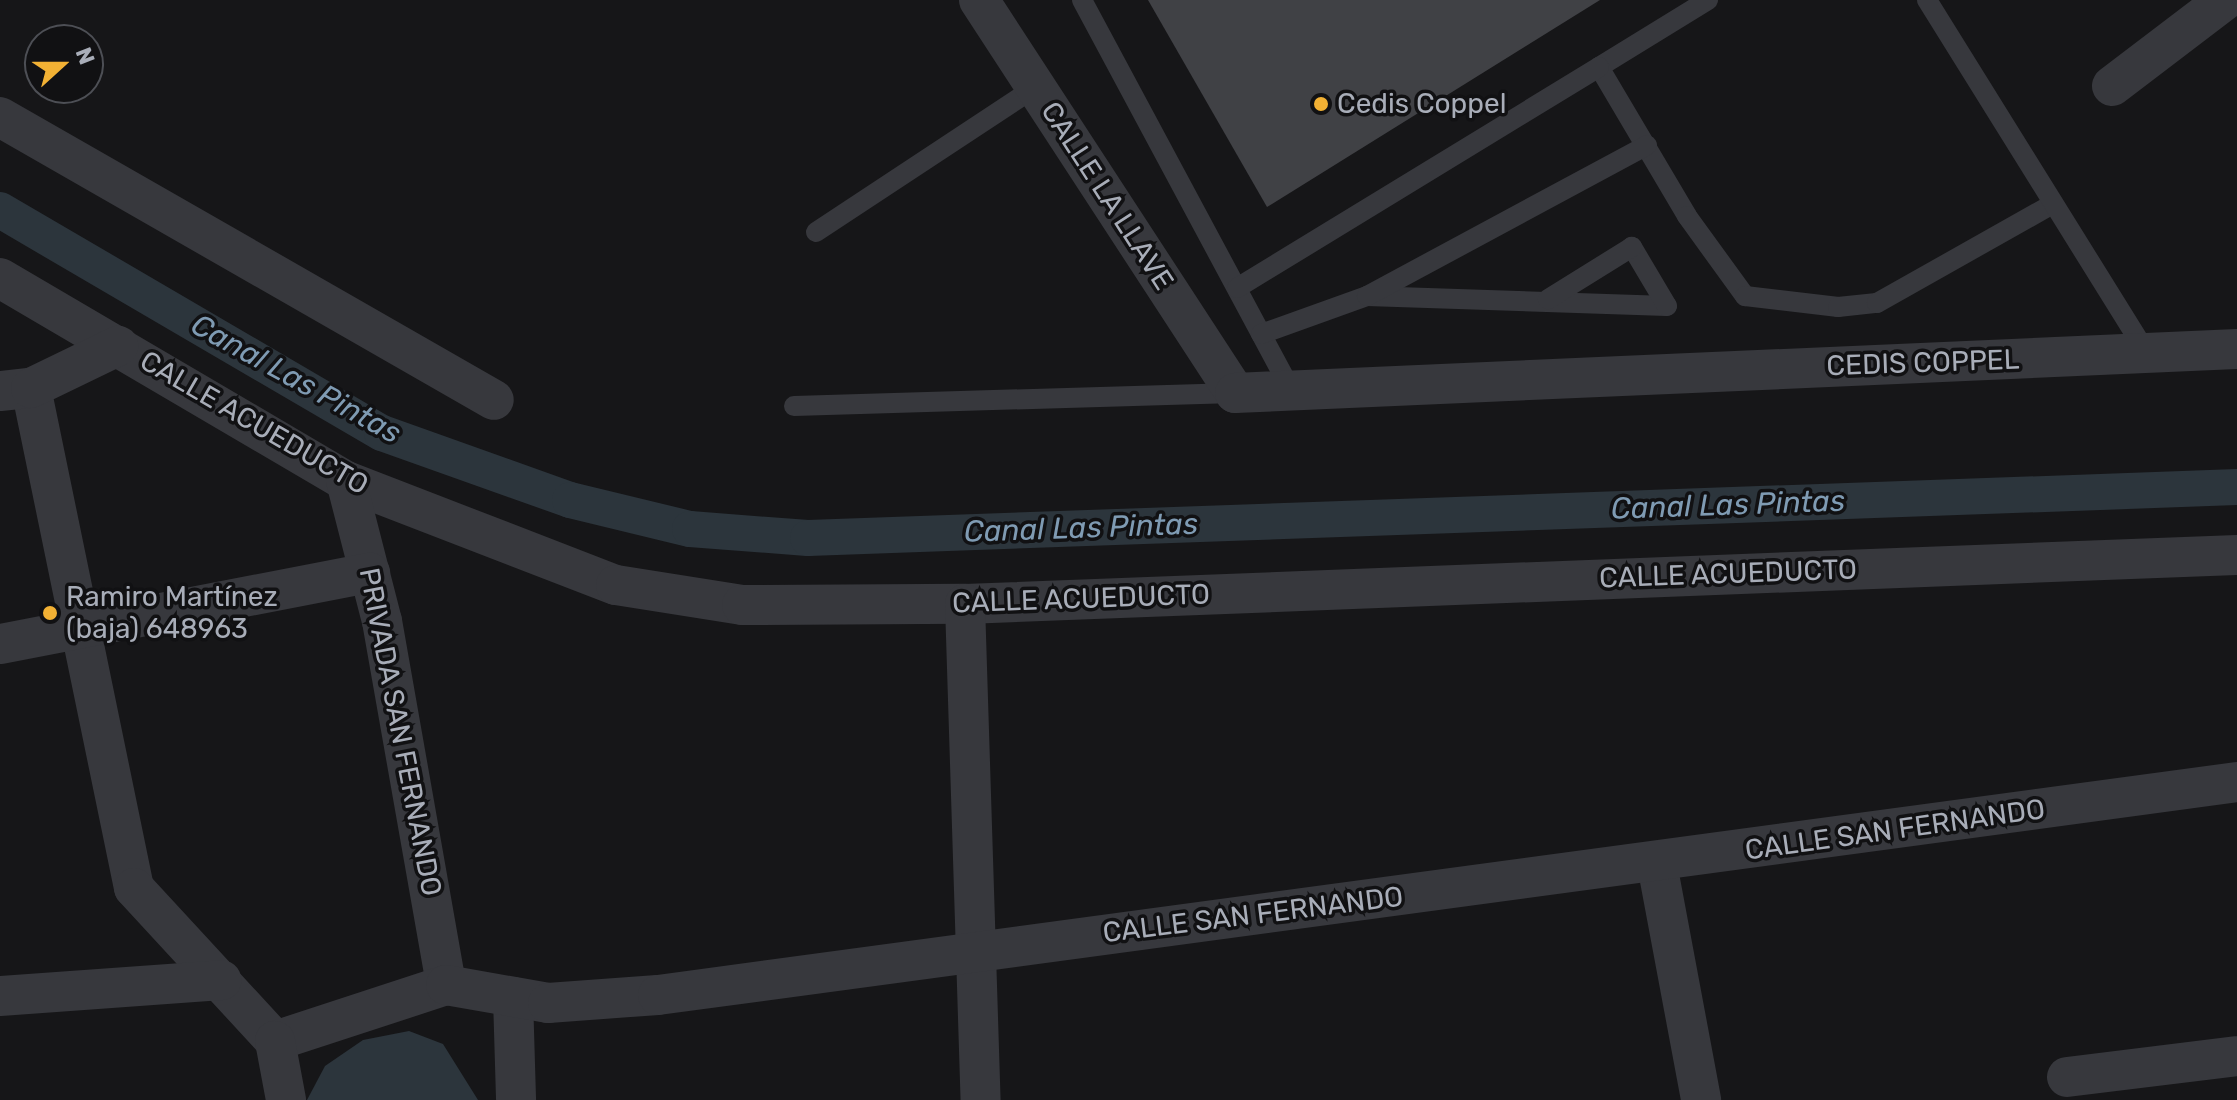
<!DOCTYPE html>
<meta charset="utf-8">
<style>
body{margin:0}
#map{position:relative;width:2237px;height:1100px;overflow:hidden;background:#161618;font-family:Rubik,sans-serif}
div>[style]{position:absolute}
.water>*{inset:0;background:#2c353c}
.canal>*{height:36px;margin:-18px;padding:0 18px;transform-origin:18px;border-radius:18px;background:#2c353c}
.building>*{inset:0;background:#404145}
.service>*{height:20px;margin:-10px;padding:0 10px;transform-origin:10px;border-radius:10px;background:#37383d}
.minor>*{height:40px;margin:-20px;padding:0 20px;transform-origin:20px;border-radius:20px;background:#37383d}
.dots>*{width:22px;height:22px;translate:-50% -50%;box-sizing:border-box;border:4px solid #111113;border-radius:50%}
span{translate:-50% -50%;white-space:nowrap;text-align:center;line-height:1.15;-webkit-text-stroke:7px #111113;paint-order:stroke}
.poi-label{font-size:28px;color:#a8adb8}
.left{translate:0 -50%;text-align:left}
.street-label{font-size:28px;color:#a8adb8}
.water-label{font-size:30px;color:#7f9bb3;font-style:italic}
.north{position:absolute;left:24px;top:24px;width:80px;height:80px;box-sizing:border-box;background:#111113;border:2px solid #4d4f55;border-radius:50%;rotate:69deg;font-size:22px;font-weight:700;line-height:32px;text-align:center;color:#a8adb8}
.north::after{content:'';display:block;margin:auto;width:28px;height:36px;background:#f2b134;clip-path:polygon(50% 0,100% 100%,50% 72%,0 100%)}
</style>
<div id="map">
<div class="water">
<div style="clip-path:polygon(409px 1031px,443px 1044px,478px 1100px,307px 1100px,325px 1066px,363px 1040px)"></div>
</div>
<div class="canal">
<div style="left:0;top:210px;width:442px;rotate:30.3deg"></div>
<div style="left:382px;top:433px;width:200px;rotate:19.6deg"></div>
<div style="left:570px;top:500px;width:123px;rotate:13.6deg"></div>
<div style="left:690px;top:529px;width:118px;rotate:4.4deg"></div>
<div style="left:808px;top:538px;width:1430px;rotate:-2.04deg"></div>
</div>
<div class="building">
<div style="clip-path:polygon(1148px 0,1600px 0,1267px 207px)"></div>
</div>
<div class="service">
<div style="left:1082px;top:0;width:442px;rotate:61.8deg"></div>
<div style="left:1708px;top:0;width:128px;rotate:148.4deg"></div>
<div style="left:1599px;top:67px;width:173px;rotate:59.4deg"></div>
<div style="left:1687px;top:216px;width:99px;rotate:54.1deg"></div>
<div style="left:1745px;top:296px;width:94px;rotate:6.7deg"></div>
<div style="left:1838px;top:307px;width:39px;rotate:-6deg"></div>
<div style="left:1877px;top:303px;width:202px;rotate:-29.4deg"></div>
<div style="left:1927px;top:0;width:416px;rotate:58.1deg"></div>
<div style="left:816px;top:232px;width:263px;rotate:-33.4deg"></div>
<div style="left:1237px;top:288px;width:424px;rotate:-31.4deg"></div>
<div style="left:1367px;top:296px;width:300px;rotate:1.9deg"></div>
<div style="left:1667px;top:306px;width:69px;rotate:-120.7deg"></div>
<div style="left:1632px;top:247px;width:99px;rotate:148.2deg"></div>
<div style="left:1261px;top:334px;width:113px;rotate:-19.7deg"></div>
<div style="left:1367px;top:296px;width:318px;rotate:-28.3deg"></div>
<div style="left:794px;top:406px;width:441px;rotate:-1.7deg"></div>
</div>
<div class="minor">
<div style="left:979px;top:0;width:469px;rotate:56.9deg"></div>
<div style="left:1235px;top:393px;width:1003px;rotate:-2.51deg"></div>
<div style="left:2112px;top:86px;width:142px;rotate:-37.3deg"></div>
<div style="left:0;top:117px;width:569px;rotate:29.81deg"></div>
<div style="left:0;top:278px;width:401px;rotate:30.4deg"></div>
<div style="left:346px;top:481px;width:289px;rotate:21.1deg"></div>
<div style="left:616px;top:585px;width:128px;rotate:9deg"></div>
<div style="left:742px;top:605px;width:223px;rotate:-0.3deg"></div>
<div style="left:965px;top:604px;width:1273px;rotate:-2.21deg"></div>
<div style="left:31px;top:388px;width:510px;rotate:78.36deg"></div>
<div style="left:134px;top:888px;width:208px;rotate:47.3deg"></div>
<div style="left:0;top:391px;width:31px;rotate:-6deg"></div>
<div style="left:31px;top:388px;width:97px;rotate:-25.8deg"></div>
<div style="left:346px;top:481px;width:145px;rotate:75.6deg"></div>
<div style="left:382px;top:621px;width:370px;rotate:80deg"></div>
<div style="left:965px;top:604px;width:496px;rotate:88.2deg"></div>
<div style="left:0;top:644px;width:377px;rotate:-10.9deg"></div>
<div style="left:1657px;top:864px;width:240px;rotate:79.4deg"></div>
<div style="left:0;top:996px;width:222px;rotate:-4.1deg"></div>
<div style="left:513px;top:997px;width:103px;rotate:88.3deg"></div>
<div style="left:275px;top:1041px;width:180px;rotate:-18.1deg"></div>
<div style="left:446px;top:985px;width:104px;rotate:10deg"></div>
<div style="left:548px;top:1003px;width:110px;rotate:-4.2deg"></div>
<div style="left:658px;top:995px;width:1593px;rotate:-7.68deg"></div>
<div style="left:275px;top:1041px;width:60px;rotate:79.4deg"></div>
<div style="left:2067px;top:1077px;width:171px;rotate:-7deg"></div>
</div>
<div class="dots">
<div style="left:1321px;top:104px;background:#f2b134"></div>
<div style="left:50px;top:613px;background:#f2b134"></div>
</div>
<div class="poi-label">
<span class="left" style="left:1337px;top:104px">Cedis Coppel</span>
<span class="left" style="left:66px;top:613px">Ramiro Martínez<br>(baja) 648963</span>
</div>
<div class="street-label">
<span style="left:1107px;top:196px;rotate:57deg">CALLE LA LLAVE</span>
<span style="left:1923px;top:363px;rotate:-2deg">CEDIS COPPEL</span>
<span style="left:254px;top:423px;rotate:30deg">CALLE ACUEDUCTO</span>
<span style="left:1728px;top:574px;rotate:-2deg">CALLE ACUEDUCTO</span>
<span style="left:1081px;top:599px;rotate:-2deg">CALLE ACUEDUCTO</span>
<span style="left:400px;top:732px;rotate:79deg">PRIVADA SAN FERNANDO</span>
<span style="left:1895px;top:830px;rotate:-8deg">CALLE SAN FERNANDO</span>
<span style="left:1253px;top:915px;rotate:-7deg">CALLE SAN FERNANDO</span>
</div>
<div class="water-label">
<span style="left:296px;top:379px;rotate:29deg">Canal Las Pintas</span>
<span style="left:1728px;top:505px;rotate:-2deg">Canal Las Pintas</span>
<span style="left:1081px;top:528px;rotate:-2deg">Canal Las Pintas</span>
</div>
<div class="north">N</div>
</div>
